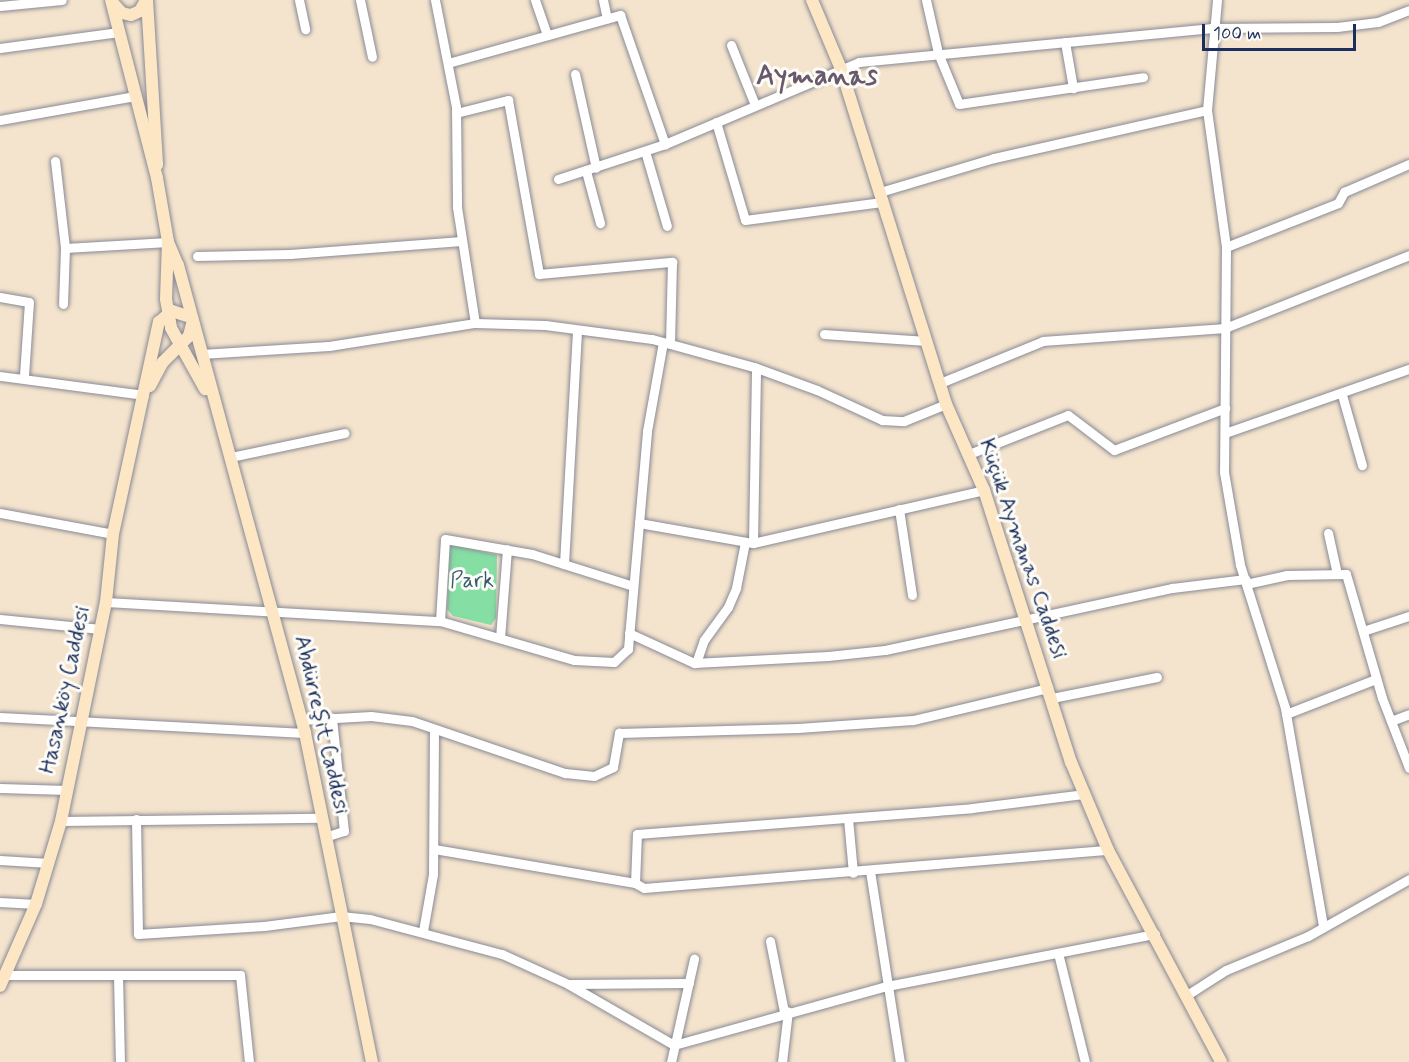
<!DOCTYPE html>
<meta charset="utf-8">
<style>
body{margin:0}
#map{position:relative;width:1409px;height:1062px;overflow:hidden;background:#f5e4cd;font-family:Mynerve,sans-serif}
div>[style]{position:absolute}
.green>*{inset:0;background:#85dea3}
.roads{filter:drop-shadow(0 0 2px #888a96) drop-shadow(0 0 2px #888a96)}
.street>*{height:9px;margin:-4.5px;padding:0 4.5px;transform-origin:4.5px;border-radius:4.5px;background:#fff}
.secondary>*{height:12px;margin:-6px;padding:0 6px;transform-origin:6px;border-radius:6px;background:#fce6c4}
span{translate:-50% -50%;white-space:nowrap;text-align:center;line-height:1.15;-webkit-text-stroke:6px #fdfcf7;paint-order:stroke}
.street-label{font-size:22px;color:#1b2f5e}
.park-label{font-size:22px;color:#365b6f}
.district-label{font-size:28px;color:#68596c;font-weight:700}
.scale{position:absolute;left:1202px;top:24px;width:154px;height:27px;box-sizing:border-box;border:3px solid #1b2f5e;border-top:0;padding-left:8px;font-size:18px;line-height:21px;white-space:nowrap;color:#1b2f5e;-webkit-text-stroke:4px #fdfcf7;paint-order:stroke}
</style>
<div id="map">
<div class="green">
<div style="clip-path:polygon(450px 544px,497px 555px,496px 618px,491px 625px,453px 616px,447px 609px)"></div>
</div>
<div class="roads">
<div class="street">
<div style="left:299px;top:0;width:30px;rotate:78deg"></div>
<div style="left:360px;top:0;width:58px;rotate:78.1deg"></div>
<div style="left:435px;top:0;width:109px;rotate:78.9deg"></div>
<div style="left:456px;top:107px;width:100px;rotate:89.4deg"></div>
<div style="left:457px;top:207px;width:117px;rotate:81.2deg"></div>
<div style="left:535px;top:0;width:37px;rotate:71deg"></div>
<div style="left:603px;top:0;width:19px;rotate:78deg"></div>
<div style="left:926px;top:0;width:54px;rotate:77.2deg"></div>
<div style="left:938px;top:53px;width:55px;rotate:67.6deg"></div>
<div style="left:959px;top:104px;width:186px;rotate:-8.3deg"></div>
<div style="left:1217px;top:0;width:110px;rotate:95.2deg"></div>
<div style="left:1207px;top:110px;width:138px;rotate:82.1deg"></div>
<div style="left:1226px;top:247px;width:225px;rotate:90.5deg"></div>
<div style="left:1224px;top:472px;width:94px;rotate:80.2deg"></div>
<div style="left:1240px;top:565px;width:150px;rotate:72.5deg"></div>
<div style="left:1285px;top:708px;width:221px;rotate:80.1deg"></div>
<div style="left:0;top:6px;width:62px;rotate:-5.5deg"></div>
<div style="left:1065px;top:42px;width:47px;rotate:80.1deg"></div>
<div style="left:731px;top:45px;width:65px;rotate:68.2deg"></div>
<div style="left:0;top:48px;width:120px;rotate:-7.7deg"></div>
<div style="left:448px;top:63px;width:179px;rotate:-15.6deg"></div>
<div style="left:620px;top:15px;width:137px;rotate:70.8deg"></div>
<div style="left:575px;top:74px;width:96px;rotate:77.4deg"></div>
<div style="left:456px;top:113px;width:54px;rotate:-14deg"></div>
<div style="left:508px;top:100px;width:177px;rotate:79.9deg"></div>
<div style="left:539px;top:274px;width:134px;rotate:-5.2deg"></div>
<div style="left:672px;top:262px;width:82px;rotate:91.4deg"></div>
<div style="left:0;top:120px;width:137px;rotate:-10.1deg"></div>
<div style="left:716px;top:122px;width:102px;rotate:73.5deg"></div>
<div style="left:745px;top:220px;width:138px;rotate:-7.5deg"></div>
<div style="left:645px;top:151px;width:78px;rotate:73.7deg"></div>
<div style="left:55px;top:161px;width:88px;rotate:83.4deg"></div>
<div style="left:65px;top:248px;width:56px;rotate:92deg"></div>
<div style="left:586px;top:171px;width:54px;rotate:74.9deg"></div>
<div style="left:558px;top:179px;width:113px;rotate:-18.1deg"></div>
<div style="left:665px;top:144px;width:211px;rotate:-22.9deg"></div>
<div style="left:859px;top:62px;width:355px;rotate:-5.5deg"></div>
<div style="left:1212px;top:28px;width:125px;rotate:-0.5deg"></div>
<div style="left:1337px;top:27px;width:41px;rotate:-7deg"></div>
<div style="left:1378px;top:22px;width:33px;rotate:-21deg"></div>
<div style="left:880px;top:192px;width:119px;rotate:-16.6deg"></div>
<div style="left:994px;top:158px;width:218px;rotate:-12.7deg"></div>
<div style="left:1226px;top:247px;width:120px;rotate:-21.4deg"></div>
<div style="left:1338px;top:203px;width:13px;rotate:-61deg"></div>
<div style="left:1344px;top:192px;width:71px;rotate:-23.3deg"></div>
<div style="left:65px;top:248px;width:103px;rotate:-3.3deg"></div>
<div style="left:197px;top:256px;width:93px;rotate:-1.2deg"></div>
<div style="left:290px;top:254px;width:172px;rotate:-4.3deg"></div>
<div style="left:0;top:297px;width:29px;rotate:10deg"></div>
<div style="left:29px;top:302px;width:74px;rotate:93.9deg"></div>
<div style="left:824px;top:334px;width:102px;rotate:3.9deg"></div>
<div style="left:201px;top:354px;width:128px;rotate:-3.6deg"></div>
<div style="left:329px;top:346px;width:148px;rotate:-9deg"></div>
<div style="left:475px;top:323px;width:70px;rotate:1.6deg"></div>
<div style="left:545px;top:325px;width:108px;rotate:7.5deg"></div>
<div style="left:652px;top:339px;width:106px;rotate:15.4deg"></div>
<div style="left:754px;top:367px;width:67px;rotate:20.1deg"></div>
<div style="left:817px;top:390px;width:72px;rotate:24.8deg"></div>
<div style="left:882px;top:420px;width:22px;rotate:3deg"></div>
<div style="left:904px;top:421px;width:45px;rotate:-22deg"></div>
<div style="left:0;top:376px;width:145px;rotate:7.5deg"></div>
<div style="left:940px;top:383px;width:111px;rotate:-22.2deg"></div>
<div style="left:1043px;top:341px;width:182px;rotate:-4.1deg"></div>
<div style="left:1225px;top:328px;width:198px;rotate:-21.6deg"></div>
<div style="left:1342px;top:395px;width:73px;rotate:74.1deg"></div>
<div style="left:1225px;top:433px;width:195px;rotate:-19.2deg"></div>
<div style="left:969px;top:454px;width:106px;rotate:-21.5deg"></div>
<div style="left:1068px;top:415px;width:58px;rotate:37.3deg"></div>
<div style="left:1114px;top:450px;width:119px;rotate:-20.7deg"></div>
<div style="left:231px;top:457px;width:116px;rotate:-11.9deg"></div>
<div style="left:899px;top:509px;width:87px;rotate:81.4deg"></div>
<div style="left:0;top:513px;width:115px;rotate:10.5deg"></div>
<div style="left:639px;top:523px;width:116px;rotate:10deg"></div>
<div style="left:753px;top:543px;width:237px;rotate:-12.9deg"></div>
<div style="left:1328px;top:533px;width:42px;rotate:77.6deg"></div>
<div style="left:753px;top:543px;width:175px;rotate:-89deg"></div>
<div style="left:564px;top:564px;width:234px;rotate:-86.8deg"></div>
<div style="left:1246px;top:584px;width:42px;rotate:-12.4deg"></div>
<div style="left:1287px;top:575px;width:59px;rotate:-1deg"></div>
<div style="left:1346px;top:574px;width:129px;rotate:73.8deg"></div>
<div style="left:1382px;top:698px;width:75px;rotate:68.9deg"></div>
<div style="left:106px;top:602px;width:335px;rotate:3.3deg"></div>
<div style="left:440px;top:621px;width:140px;rotate:16.2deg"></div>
<div style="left:574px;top:660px;width:40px;rotate:2.9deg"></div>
<div style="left:614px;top:662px;width:19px;rotate:-43deg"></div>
<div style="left:628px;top:649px;width:219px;rotate:-85deg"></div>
<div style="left:647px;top:431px;width:90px;rotate:-79.8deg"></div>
<div style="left:0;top:619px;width:101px;rotate:5.7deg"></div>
<div style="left:440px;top:621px;width:82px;rotate:-86.5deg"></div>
<div style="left:445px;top:539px;width:88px;rotate:9.8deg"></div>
<div style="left:532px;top:554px;width:106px;rotate:17.6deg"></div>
<div style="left:1363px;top:631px;width:48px;rotate:-18.1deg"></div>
<div style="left:629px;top:633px;width:72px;rotate:24.8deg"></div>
<div style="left:694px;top:663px;width:134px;rotate:-3deg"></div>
<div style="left:828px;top:656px;width:57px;rotate:-6deg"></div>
<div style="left:885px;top:650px;width:294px;rotate:-12.2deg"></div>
<div style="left:1172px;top:588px;width:74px;rotate:-7deg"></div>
<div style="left:500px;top:638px;width:89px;rotate:-85.5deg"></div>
<div style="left:696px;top:663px;width:24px;rotate:-71deg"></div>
<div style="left:704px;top:640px;width:41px;rotate:-54deg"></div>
<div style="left:728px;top:607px;width:21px;rotate:-67deg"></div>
<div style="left:736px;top:588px;width:47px;rotate:-78.9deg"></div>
<div style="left:1052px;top:698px;width:107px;rotate:-11.3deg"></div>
<div style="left:1286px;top:714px;width:97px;rotate:-21.3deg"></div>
<div style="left:0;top:717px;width:305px;rotate:3deg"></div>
<div style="left:301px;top:720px;width:70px;rotate:-3.3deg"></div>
<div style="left:371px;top:716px;width:41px;rotate:7deg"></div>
<div style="left:412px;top:721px;width:162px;rotate:18.8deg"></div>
<div style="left:565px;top:773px;width:29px;rotate:6deg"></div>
<div style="left:594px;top:776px;width:21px;rotate:-25deg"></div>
<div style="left:613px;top:767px;width:35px;rotate:-80deg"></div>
<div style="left:619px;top:733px;width:179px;rotate:-1.6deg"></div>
<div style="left:798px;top:728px;width:115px;rotate:-4deg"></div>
<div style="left:913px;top:720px;width:139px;rotate:-13.3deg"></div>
<div style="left:1391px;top:721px;width:19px;rotate:-21deg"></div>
<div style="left:0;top:788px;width:67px;rotate:1.7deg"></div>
<div style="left:848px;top:818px;width:55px;rotate:84.8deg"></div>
<div style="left:136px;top:819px;width:115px;rotate:89deg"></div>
<div style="left:138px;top:934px;width:126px;rotate:-3.6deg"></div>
<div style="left:264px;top:926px;width:78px;rotate:-7.4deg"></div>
<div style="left:341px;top:916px;width:29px;rotate:6deg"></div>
<div style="left:370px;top:919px;width:137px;rotate:14.9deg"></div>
<div style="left:502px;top:954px;width:72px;rotate:24.4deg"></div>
<div style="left:568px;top:984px;width:122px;rotate:29.9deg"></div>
<div style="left:674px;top:1045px;width:221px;rotate:-15.5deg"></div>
<div style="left:887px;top:986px;width:273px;rotate:-11deg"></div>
<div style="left:61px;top:821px;width:260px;rotate:-0.7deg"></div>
<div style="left:325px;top:837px;width:20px;rotate:-18deg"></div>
<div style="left:344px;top:831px;width:114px;rotate:-96.1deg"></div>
<div style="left:434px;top:849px;width:204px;rotate:9.6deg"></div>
<div style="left:635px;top:883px;width:10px;rotate:29deg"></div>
<div style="left:644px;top:888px;width:466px;rotate:-4.7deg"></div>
<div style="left:0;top:860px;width:49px;rotate:3.5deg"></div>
<div style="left:870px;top:871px;width:193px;rotate:81.1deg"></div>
<div style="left:635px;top:883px;width:49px;rotate:-87.7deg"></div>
<div style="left:637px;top:834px;width:336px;rotate:-4.4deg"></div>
<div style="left:972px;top:808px;width:114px;rotate:-7.1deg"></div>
<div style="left:0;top:902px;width:36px;rotate:3deg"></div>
<div style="left:423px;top:931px;width:58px;rotate:-80deg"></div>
<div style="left:433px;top:874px;width:145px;rotate:-89.6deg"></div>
<div style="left:770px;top:941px;width:72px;rotate:78.8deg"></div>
<div style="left:1058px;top:953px;width:112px;rotate:76.1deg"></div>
<div style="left:5px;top:975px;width:235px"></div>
<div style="left:240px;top:975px;width:87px;rotate:84.1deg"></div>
<div style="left:118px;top:976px;width:86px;rotate:88.7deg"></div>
<div style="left:571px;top:984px;width:118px;rotate:-0.5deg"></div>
<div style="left:1187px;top:995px;width:46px;rotate:-32.7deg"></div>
<div style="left:1226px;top:970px;width:89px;rotate:-22.5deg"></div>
<div style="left:1308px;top:936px;width:116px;rotate:-29.4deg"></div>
<div style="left:671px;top:1062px;width:106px;rotate:-77.4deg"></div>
<div style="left:782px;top:1062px;width:51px;rotate:-83.3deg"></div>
</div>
<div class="secondary">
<div style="left:111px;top:0;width:184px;rotate:75.5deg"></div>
<div style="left:157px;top:178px;width:65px;rotate:80.2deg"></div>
<div style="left:168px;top:242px;width:25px;rotate:67deg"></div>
<div style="left:178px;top:265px;width:485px;rotate:74.8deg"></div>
<div style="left:305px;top:733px;width:336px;rotate:78.5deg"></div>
<div style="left:147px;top:0;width:165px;rotate:86.5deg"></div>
<div style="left:812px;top:0;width:75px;rotate:67.2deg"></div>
<div style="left:841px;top:69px;width:351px;rotate:72.6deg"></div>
<div style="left:946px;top:404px;width:94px;rotate:66.2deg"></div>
<div style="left:984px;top:490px;width:286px;rotate:72.3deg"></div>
<div style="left:1071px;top:762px;width:95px;rotate:67.2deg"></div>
<div style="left:1108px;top:850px;width:240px;rotate:61.9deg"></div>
<div style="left:112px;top:2px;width:15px;rotate:48deg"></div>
<div style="left:122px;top:13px;width:9px;rotate:13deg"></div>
<div style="left:131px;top:15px;width:10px;rotate:-24deg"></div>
<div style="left:140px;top:11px;width:13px;rotate:-61deg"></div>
<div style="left:168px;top:242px;width:57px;rotate:92deg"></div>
<div style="left:166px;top:299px;width:29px;rotate:80deg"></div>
<div style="left:171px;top:328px;width:70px;rotate:60.9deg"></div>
<div style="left:150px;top:386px;width:27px;rotate:-62deg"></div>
<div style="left:163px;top:362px;width:37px;rotate:-45deg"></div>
<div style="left:189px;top:336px;width:12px;rotate:-76deg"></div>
<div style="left:0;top:986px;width:90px;rotate:-66.3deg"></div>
<div style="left:36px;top:904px;width:87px;rotate:-73.2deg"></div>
<div style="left:61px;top:821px;width:224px;rotate:-78.4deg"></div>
<div style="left:106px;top:602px;width:68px;rotate:-84.1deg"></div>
<div style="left:113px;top:534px;width:217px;rotate:-77.8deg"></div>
<div style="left:159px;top:322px;width:17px;rotate:-40deg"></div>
<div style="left:172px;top:311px;width:20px;rotate:18deg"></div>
</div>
</div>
<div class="street-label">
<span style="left:1022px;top:549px;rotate:71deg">Küçük Aymanas Caddesi</span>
<span style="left:66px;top:690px;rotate:-78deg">Hasanköy Caddesi</span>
<span style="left:321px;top:725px;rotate:77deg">Abdürreşit Caddesi</span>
</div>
<div class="park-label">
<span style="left:472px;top:582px">Park</span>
</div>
<div class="district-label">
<span style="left:817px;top:77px">Aymanas</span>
</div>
<div class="scale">100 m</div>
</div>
